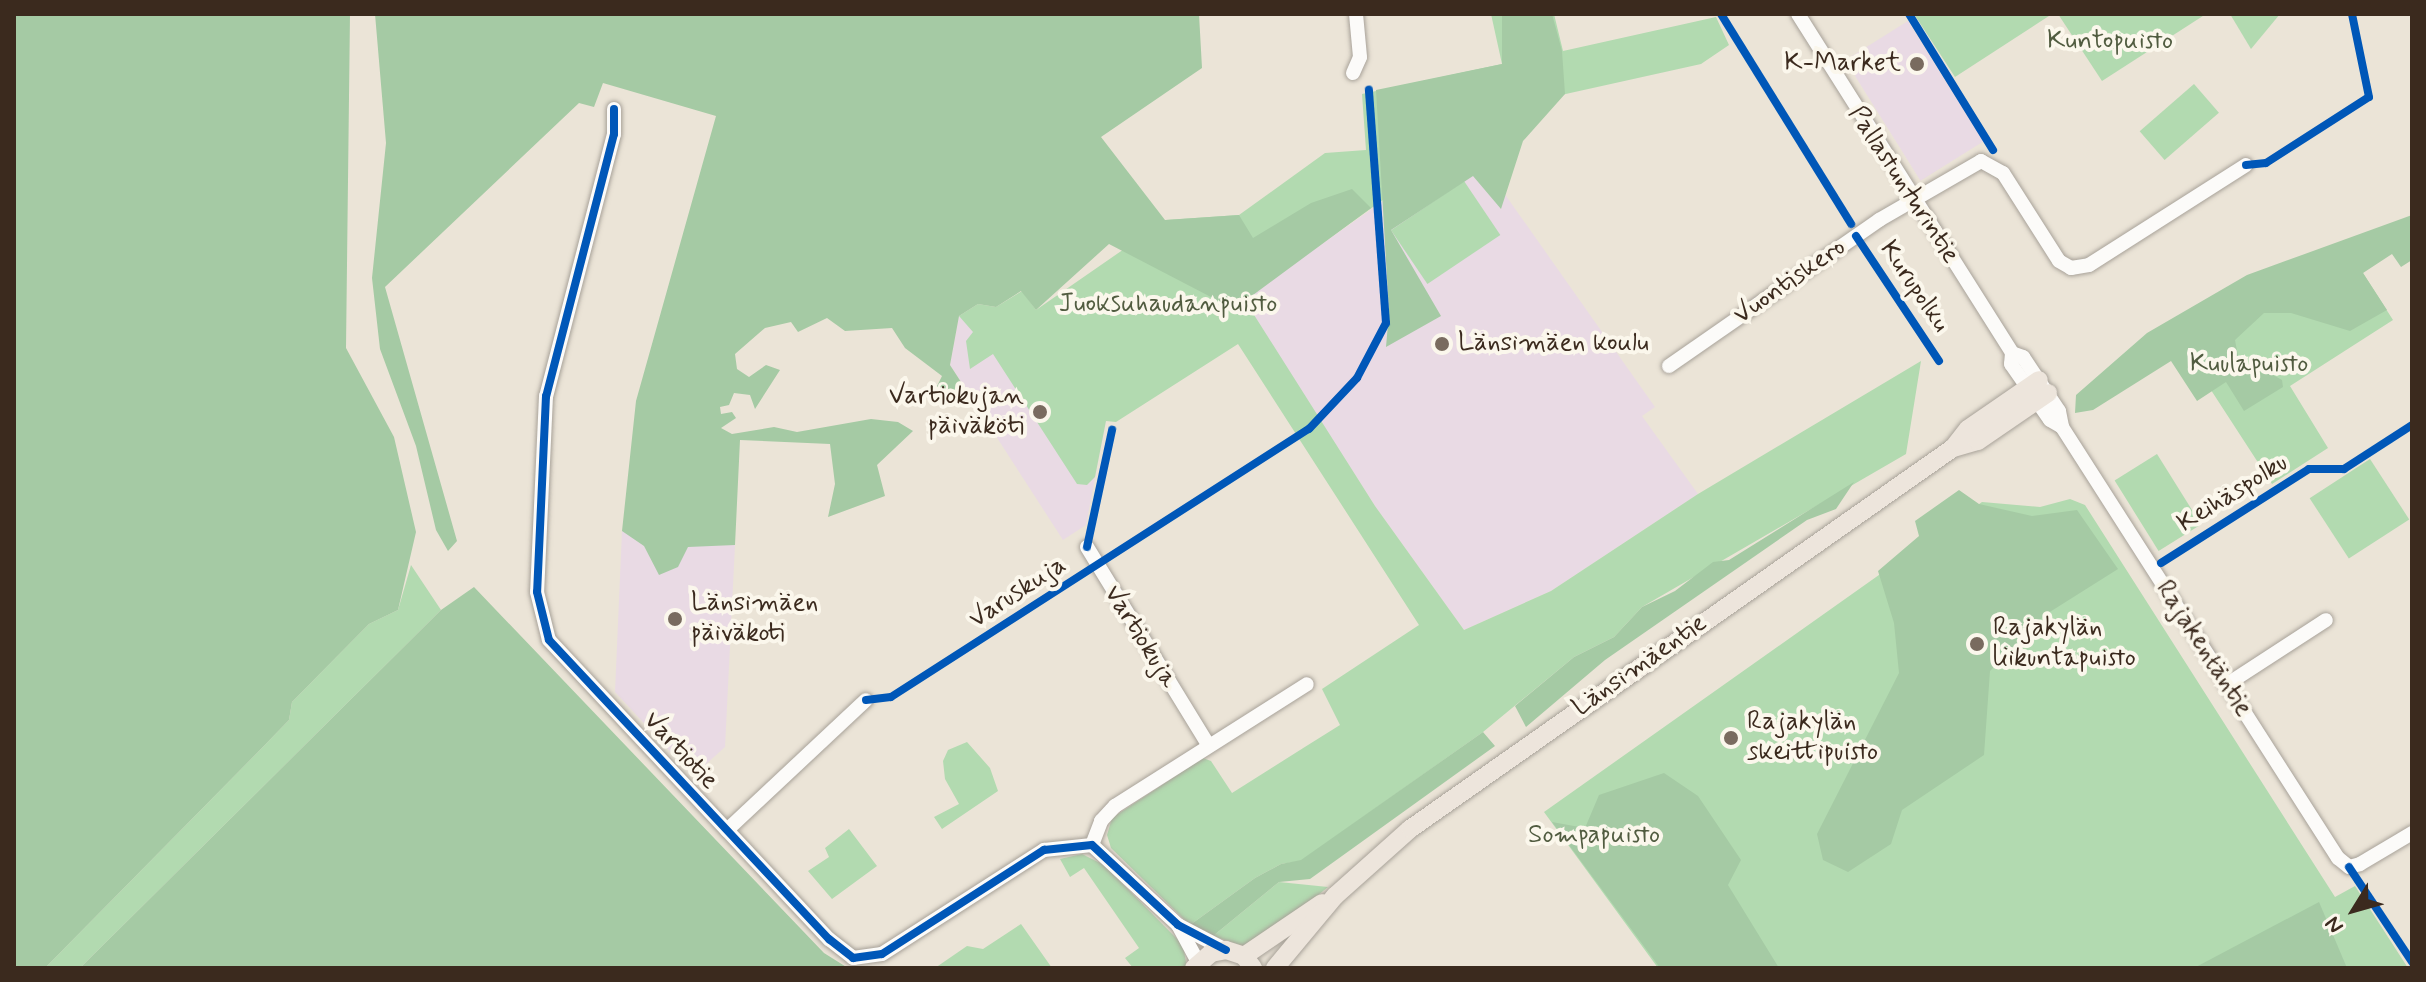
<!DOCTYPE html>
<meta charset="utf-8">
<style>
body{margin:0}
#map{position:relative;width:2426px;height:982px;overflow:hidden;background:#ebe4d7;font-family:Mynerve,sans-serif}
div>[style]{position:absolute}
.built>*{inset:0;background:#e9dae4;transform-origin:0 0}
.green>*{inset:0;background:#b2dab0;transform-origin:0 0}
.forest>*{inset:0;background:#a5caa4}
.roads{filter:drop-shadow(0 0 2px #a8a299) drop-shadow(0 0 2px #a8a299)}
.minor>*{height:14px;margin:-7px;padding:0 7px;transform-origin:7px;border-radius:7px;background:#fcfbf9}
.major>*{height:18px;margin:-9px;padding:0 9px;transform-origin:9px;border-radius:9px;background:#ede5dc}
.cycleway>*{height:8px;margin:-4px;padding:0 4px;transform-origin:4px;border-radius:4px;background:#0057b8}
.dots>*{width:22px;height:22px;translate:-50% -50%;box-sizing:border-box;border:4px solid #fbf7ec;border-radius:50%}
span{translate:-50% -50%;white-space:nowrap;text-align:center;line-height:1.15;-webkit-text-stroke:8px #fbf7ec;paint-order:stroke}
.park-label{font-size:26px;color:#515c40}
.poi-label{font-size:26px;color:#3b2a1e}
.right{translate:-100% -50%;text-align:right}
.left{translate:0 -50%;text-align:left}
.street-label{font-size:26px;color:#3b2a1e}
.frame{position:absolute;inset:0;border:16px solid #3b2a1e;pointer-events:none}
.north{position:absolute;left:2314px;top:870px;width:80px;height:80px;-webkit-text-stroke:6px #fbf7ec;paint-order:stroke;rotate:233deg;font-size:22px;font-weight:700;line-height:32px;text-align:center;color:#3b2a1e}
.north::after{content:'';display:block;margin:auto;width:28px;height:36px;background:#3b2a1e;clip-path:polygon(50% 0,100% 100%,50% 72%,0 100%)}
</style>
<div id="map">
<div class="built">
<div style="left:1908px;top:21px;width:142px;height:74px;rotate:58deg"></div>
<div style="clip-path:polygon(1468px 142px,1655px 407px,1642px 416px,1698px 494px,1551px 591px,1464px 630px,1375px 506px,1243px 299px)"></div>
<div style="clip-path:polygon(959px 316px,1106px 421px,1086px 525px,1063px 540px,950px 365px)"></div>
<div style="clip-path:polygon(622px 531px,735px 545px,725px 747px,693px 776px,615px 692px)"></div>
</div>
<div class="green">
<div style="clip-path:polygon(1491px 14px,1554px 14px,1563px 51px,1716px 17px,1729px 45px,1701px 64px,1516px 105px,1244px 299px,1375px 506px,1464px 630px,1551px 591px,1698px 494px,1921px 361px,1906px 454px,1642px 607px,1614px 637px,1574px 657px,1483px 732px,1301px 861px,1281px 864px,1255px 878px,1190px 925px,1111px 848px,1107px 835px,1112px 818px,1203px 758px,1211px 761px,1232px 793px,1308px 745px,1340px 725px,1322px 689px,1419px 625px,1238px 344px,1116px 422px,1106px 421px,1095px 477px,1087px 485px,1077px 484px,993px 354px,970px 369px,966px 341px,973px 332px,959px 316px,978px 304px,996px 307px,1022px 291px,1036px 310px,1166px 220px,1239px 215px,1325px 153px,1366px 150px,1362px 94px,1502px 64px)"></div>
<div style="clip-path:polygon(1914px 14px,2052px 14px,1955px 77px)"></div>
<div style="clip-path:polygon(2058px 14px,2206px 14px,2102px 81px)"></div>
<div style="clip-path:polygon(2230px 14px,2280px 14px,2251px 49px)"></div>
<div style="left:2194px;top:84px;width:38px;height:72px;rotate:49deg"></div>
<div style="left:1464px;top:181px;width:65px;height:88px;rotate:56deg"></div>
<div style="clip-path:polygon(2363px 273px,2393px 320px,2290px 386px,2328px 448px,2272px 484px,2183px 347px,2215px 329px)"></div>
<div style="left:2157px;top:454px;width:83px;height:50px;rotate:58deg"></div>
<div style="left:2370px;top:459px;width:72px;height:72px;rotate:57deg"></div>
<div style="clip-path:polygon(2070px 499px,2085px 505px,2335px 897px,2355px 886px,2408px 968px,1658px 968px,1544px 812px,1982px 502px,2040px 507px)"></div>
<div style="clip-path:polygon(411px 565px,441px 610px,80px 968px,45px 968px,259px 751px,289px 720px,292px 702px,369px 624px,398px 610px)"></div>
<div style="clip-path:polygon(967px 742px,990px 768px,998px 791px,942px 829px,934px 817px,959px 804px,945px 779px,943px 761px,948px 750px)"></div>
<div style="clip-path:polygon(849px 829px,877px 866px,832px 899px,808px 871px,829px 857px,825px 848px)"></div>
<div style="clip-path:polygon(1082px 854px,1104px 865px,1183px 945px,1187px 968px,1133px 968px,1125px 958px,1139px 948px,1084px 868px,1070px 877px,1060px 859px)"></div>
<div style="clip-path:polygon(1279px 882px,1328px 887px,1269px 935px,1243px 946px,1213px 936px)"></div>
<div style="clip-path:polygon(1021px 924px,1052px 968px,935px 968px,967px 946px,983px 949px)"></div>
</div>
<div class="forest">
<div style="clip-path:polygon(14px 14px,350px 14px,346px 348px,394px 437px,416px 532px,398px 610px,369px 624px,292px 702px,289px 720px,259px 751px,45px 968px,14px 968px)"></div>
<div style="clip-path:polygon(375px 14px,1199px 14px,1202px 68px,1101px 137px,1165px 220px,1239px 215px,1253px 238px,1311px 203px,1352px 189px,1371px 208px,1234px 309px,1109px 244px,1036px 310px,1021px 291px,996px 307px,978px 304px,959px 316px,950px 365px,974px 402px,959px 407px,937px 386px,942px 376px,905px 348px,892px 328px,845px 331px,827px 318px,798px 332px,791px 322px,765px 328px,735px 354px,737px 369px,749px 377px,766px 365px,780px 370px,755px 409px,750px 395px,734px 393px,729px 405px,720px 407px,721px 414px,732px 412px,736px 418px,721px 428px,732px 434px,774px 427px,797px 432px,871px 419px,898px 422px,913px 431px,877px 465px,885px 496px,828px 517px,835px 484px,830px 444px,740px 440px,735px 545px,688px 547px,678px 567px,659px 575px,644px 546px,622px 531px,636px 401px,716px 116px,603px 83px,594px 107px,579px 103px,385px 287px,457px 541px,448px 551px,436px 530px,416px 446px,380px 349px,372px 278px,386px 143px)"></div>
<div style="clip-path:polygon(1502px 14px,1552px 14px,1562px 51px,1565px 94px,1523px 141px,1501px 209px,1473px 176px,1391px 230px,1441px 316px,1386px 347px,1389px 312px,1376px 90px,1502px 64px)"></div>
<div style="clip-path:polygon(2412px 215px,2412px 260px,2401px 267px,2392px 254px,2363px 273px,2387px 310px,2350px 331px,2291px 313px,2264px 313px,2235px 340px,2240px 366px,2257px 366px,2282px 380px,2283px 387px,2244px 411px,2226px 382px,2197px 401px,2171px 361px,2093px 410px,2075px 413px,2076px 395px,2147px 333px,2247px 275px)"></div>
<div style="clip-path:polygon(1854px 482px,1836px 509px,1807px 520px,1605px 660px,1526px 727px,1515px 706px,1574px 657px,1614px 637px,1642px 607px,1675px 591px,1713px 562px,1729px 560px)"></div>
<div style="clip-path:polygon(1959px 490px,1979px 504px,2032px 516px,2077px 510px,2118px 569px,2045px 615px,1990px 671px,1984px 755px,1902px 810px,1891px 844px,1848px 872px,1823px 860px,1817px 834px,1899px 673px,1894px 623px,1878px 571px,1919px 536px,1915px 521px)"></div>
<div style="clip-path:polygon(474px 587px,824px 953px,848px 968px,80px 968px,441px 610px)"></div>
<div style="clip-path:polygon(1483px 732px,1495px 746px,1310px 879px,1279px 882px,1213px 936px,1190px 925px,1255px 878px,1281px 864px,1301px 860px)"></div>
<div style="clip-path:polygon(1664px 773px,1698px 796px,1741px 860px,1728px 885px,1779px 968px,1660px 968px,1552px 822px,1585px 828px,1599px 795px)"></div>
<div style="clip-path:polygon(2319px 902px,2347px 968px,2194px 968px)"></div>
</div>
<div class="roads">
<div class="minor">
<div style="left:1798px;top:14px;width:401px;rotate:57.7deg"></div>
<div style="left:2012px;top:353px;width:11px;rotate:95deg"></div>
<div style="left:2011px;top:364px;width:68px;rotate:55.1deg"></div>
<div style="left:2050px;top:420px;width:14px;rotate:30deg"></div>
<div style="left:1353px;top:73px;width:17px;rotate:-66deg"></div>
<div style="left:1360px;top:57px;width:43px;rotate:-95.3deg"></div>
<div style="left:614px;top:109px;width:25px;rotate:90deg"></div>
<div style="left:614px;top:134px;width:271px;rotate:104.5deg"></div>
<div style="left:546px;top:396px;width:196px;rotate:92.6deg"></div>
<div style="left:537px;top:592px;width:49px;rotate:76deg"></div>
<div style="left:549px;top:640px;width:410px;rotate:46.9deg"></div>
<div style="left:829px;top:939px;width:31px;rotate:38deg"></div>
<div style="left:853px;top:958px;width:29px;rotate:-8deg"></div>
<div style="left:882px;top:954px;width:193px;rotate:-32.7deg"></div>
<div style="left:1044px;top:850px;width:48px;rotate:-5.9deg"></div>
<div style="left:1092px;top:845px;width:117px;rotate:42.9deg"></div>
<div style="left:1178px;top:925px;width:54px;rotate:27.5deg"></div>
<div style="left:2012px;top:353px;width:12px;rotate:20deg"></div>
<div style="left:2023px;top:357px;width:65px;rotate:56.3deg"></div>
<div style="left:2059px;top:411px;width:16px;rotate:79deg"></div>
<div style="left:2062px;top:427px;width:512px;rotate:57.37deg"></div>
<div style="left:2338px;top:858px;width:14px;rotate:39deg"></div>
<div style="left:2349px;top:867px;width:11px;rotate:-15deg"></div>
<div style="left:2360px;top:864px;width:61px;rotate:-30.8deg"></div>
<div style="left:1669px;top:366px;width:256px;rotate:-34.8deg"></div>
<div style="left:1879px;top:220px;width:118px;rotate:-30deg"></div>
<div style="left:1981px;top:161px;width:25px;rotate:29deg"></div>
<div style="left:2003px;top:173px;width:104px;rotate:57.5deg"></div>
<div style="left:2059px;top:261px;width:14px;rotate:30deg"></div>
<div style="left:2071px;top:268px;width:18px;rotate:-9deg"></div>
<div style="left:2089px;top:265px;width:186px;rotate:-32.5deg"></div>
<div style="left:1087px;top:547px;width:233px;rotate:58.5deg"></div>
<div style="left:2226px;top:685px;width:119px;rotate:-33deg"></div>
<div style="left:727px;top:830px;width:190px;rotate:-43.1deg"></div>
<div style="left:1092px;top:845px;width:26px;rotate:-69deg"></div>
<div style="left:1101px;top:821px;width:21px;rotate:-47deg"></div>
<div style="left:1115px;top:806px;width:227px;rotate:-32.4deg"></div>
<div style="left:1178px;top:925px;width:42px;rotate:61.6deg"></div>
</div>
<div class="major">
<div style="left:1953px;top:448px;width:26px;rotate:-16deg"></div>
<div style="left:1978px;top:441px;width:85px;rotate:-34.4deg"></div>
<div style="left:1244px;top:956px;width:94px;rotate:-34.2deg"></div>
<div style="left:1194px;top:968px;width:23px;rotate:-41deg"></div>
<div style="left:1211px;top:953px;width:15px;rotate:-11deg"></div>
<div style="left:1226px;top:950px;width:19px;rotate:18deg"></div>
<div style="left:1244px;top:956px;width:15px;rotate:53deg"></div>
<div style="left:1275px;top:968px;width:94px;rotate:-50.2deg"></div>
<div style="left:1335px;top:896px;width:101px;rotate:-41.8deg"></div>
<div style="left:1410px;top:829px;width:663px;rotate:-35.06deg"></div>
<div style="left:1953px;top:448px;width:24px;rotate:-52deg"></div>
<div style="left:1968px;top:429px;width:86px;rotate:-34.6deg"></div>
</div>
</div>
<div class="cycleway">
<div style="left:1721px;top:14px;width:247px;rotate:58.2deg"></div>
<div style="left:1909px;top:14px;width:160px;rotate:58.3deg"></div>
<div style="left:614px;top:109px;width:25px;rotate:90deg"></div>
<div style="left:614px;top:134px;width:271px;rotate:104.5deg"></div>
<div style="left:546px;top:396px;width:196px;rotate:92.6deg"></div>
<div style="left:537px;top:592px;width:49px;rotate:76deg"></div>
<div style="left:549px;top:640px;width:410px;rotate:46.9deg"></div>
<div style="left:829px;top:939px;width:31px;rotate:38deg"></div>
<div style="left:853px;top:958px;width:29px;rotate:-8deg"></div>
<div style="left:882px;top:954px;width:193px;rotate:-32.7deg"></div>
<div style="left:1044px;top:850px;width:48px;rotate:-5.9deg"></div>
<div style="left:1092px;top:845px;width:117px;rotate:42.9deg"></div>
<div style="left:1178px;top:925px;width:54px;rotate:27.5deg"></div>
<div style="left:2246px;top:165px;width:20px;rotate:-6deg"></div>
<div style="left:2266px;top:163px;width:122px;rotate:-32.7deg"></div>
<div style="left:2369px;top:97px;width:85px;rotate:-101.6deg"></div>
<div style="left:1856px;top:236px;width:150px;rotate:56.4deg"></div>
<div style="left:1087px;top:547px;width:120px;rotate:-77.9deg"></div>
<div style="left:2161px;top:563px;width:175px;rotate:-32.4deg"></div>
<div style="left:2309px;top:469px;width:35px"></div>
<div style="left:2344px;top:469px;width:81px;rotate:-32.9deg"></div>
<div style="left:866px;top:700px;width:25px;rotate:-7deg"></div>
<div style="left:891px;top:697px;width:497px;rotate:-32.7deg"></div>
<div style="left:1309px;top:429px;width:70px;rotate:-46.7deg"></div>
<div style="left:1357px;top:378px;width:62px;rotate:-62.2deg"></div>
<div style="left:1386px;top:323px;width:234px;rotate:-94.2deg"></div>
<div style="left:2349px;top:867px;width:114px;rotate:56.4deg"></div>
</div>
<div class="dots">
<div style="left:1917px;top:64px;background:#796b5f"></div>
<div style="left:1442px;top:344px;background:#796b5f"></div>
<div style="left:1040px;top:412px;background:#796b5f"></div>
<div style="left:675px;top:619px;background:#796b5f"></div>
<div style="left:1977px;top:644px;background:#796b5f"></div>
<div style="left:1731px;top:738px;background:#796b5f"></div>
</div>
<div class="park-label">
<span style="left:2110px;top:42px">Kuntopuisto</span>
<span style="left:1168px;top:305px">Juoksuhaudanpuisto</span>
<span style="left:2249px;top:365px">Kuulapuisto</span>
<span style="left:1594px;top:836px">Sompapuisto</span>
</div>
<div class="poi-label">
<span class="right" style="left:1901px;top:64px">K-Market</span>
<span class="left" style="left:1458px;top:344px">Länsimäen koulu</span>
<span class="right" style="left:1024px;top:412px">Vartiokujan<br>päiväköti</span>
<span class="left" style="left:691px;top:619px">Länsimäen<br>päiväkoti</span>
<span class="left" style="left:1993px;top:644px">Rajakylän<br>liikuntapuisto</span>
<span class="left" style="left:1747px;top:738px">Rajakylän<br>skeittipuisto</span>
</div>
<div class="street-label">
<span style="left:1903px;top:185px;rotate:57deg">Pallastunturintie</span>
<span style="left:1790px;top:282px;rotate:-35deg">Vuontiskero</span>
<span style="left:1914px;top:287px;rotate:56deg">Kurupolku</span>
<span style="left:2233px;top:494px;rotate:-32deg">Keihäspolku</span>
<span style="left:1018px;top:593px;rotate:-33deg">Varuskuja</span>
<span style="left:1140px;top:637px;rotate:58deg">Vartiokuja</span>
<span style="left:2203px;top:649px;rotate:57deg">Rajakentäntie</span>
<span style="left:1640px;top:666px;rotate:-35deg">Länsimäentie</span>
<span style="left:680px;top:751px;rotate:47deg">Vartiotie</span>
</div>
<div class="frame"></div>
<div class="north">N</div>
</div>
